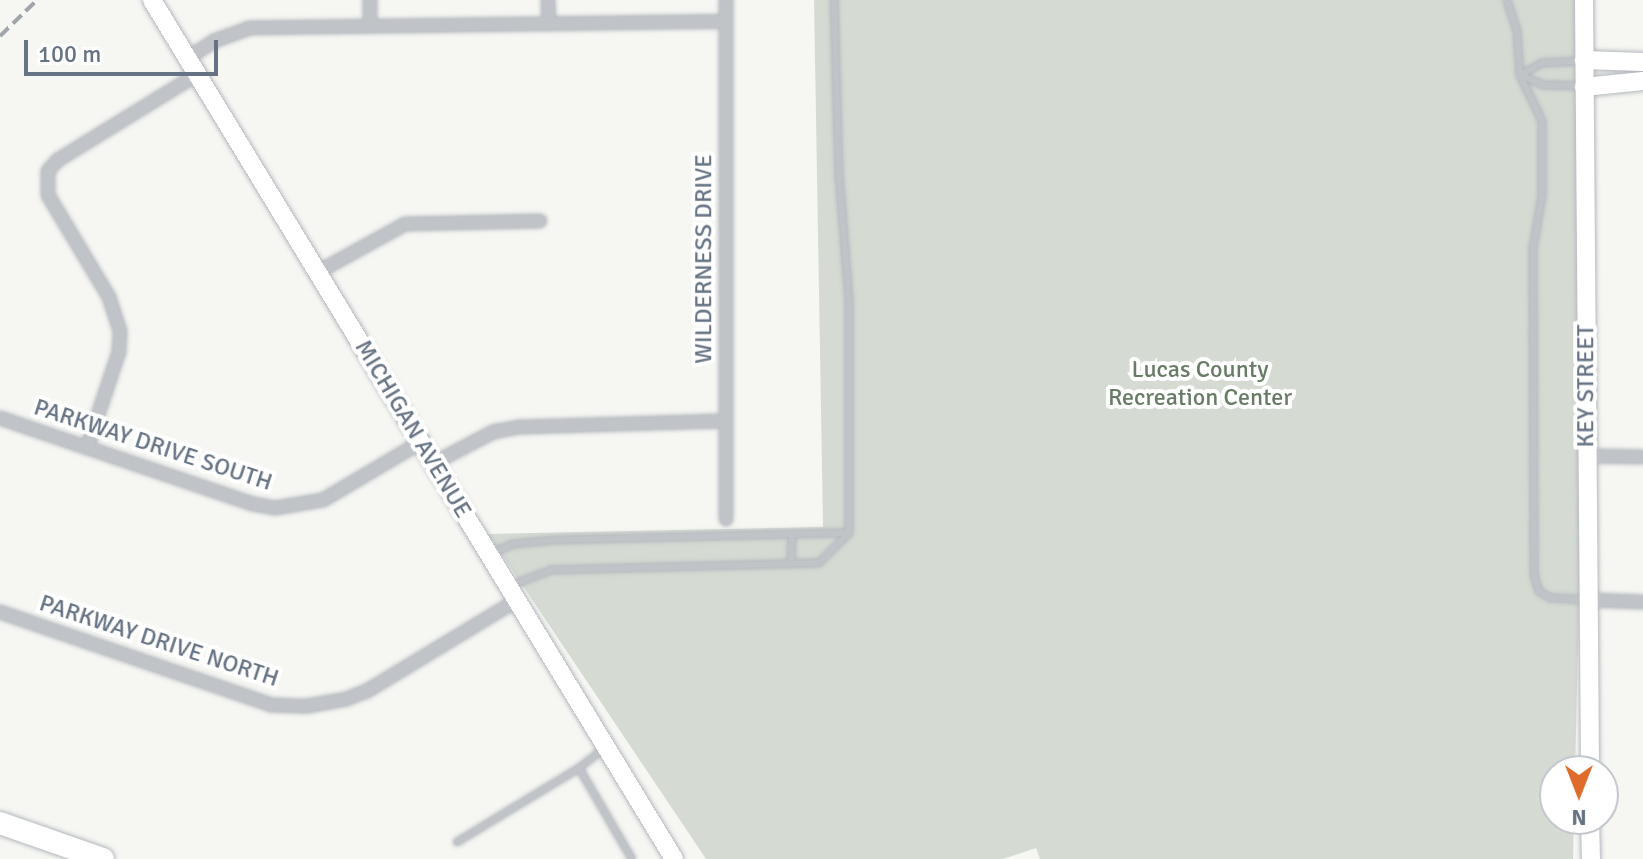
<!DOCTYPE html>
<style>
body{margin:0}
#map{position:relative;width:1643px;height:859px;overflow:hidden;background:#f6f7f3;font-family:Signika,sans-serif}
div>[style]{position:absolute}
.green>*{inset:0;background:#d5dbd3}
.roads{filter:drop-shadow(0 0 2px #b4b8be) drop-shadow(0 0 2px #b4b8be)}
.lane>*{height:6px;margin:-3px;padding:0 3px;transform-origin:3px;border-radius:3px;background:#c0c3c7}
.street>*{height:12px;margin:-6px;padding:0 6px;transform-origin:6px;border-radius:6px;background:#c0c3c7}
.secondary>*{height:18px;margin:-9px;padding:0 9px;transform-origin:9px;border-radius:9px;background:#fff}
.highway>*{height:22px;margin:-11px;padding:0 11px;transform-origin:11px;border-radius:11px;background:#fff}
.rail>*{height:4px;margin-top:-2px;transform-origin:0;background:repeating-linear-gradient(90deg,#a1a6ad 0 12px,transparent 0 18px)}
span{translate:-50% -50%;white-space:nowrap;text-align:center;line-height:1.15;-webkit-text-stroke:8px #fff;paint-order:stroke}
.street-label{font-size:24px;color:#667384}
.park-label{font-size:24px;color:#677b65}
.north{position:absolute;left:1539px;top:755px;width:80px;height:80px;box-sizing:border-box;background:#fff;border:2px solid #c2c7ce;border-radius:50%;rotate:180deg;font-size:22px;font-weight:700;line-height:32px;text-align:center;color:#667384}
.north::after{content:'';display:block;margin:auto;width:28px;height:36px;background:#df6b2c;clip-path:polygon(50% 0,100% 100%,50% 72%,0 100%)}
.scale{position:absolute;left:24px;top:40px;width:194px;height:36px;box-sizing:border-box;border:4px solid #667384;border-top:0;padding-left:10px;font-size:24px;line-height:28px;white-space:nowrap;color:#667384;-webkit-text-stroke:6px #fff;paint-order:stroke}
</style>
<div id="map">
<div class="green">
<div style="clip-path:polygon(814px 0,1575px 0,1580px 571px,1575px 771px,1555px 771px,1555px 819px,1574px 819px,1573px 859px,1040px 859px,1036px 848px,1003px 859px,706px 859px,488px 534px,823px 527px)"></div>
</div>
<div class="roads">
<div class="lane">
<div style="left:1507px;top:0;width:32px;rotate:72deg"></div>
<div style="left:1517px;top:30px;width:45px;rotate:86.2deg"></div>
<div style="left:1520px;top:75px;width:51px;rotate:64.4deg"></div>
<div style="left:1542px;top:121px;width:75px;rotate:90deg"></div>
<div style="left:1542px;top:196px;width:53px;rotate:99.8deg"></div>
<div style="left:1533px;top:248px;width:327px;rotate:89.8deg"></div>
<div style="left:1534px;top:575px;width:17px;rotate:73deg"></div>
<div style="left:1539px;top:591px;width:13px;rotate:32deg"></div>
<div style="left:1550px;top:598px;width:36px;rotate:3deg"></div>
<div style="left:1581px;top:61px;width:39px;rotate:177deg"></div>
<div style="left:1542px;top:63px;width:25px;rotate:151deg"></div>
<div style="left:1520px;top:75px;width:25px;rotate:23deg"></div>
<div style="left:1543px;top:85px;width:39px;rotate:1deg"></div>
<div style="left:491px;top:553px;width:24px;rotate:-22deg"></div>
<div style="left:513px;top:544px;width:42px;rotate:-5.4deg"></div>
<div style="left:555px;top:540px;width:294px;rotate:-1.4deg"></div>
<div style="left:791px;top:564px;width:29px;rotate:-88deg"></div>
<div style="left:512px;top:585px;width:42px;rotate:-21deg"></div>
<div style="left:551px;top:570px;width:268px;rotate:-1.5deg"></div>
<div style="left:819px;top:563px;width:42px;rotate:-45deg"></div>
<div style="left:849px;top:533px;width:233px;rotate:-90deg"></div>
<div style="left:849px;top:300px;width:126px;rotate:-94.5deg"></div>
<div style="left:839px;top:174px;width:174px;rotate:-91.6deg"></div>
<div style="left:579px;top:768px;width:31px;rotate:-38deg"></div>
<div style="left:457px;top:842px;width:143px;rotate:-31.2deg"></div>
<div style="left:579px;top:768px;width:105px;rotate:59.8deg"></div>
</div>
<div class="street">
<div style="left:370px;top:0;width:26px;rotate:90deg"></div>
<div style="left:548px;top:0;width:24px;rotate:88deg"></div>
<div style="left:188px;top:58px;width:31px;rotate:-33deg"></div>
<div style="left:214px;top:41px;width:37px;rotate:-20deg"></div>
<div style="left:249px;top:28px;width:477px;rotate:-0.8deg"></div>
<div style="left:318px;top:272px;width:99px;rotate:-28.9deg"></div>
<div style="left:405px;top:224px;width:135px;rotate:-1.3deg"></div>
<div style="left:0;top:418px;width:267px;rotate:18.8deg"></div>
<div style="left:253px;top:504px;width:22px;rotate:10deg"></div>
<div style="left:275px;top:508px;width:49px;rotate:-9.5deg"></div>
<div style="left:323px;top:500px;width:114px;rotate:-30.6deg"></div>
<div style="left:87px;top:448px;width:101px;rotate:-71.6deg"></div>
<div style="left:119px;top:352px;width:21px;rotate:-87deg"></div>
<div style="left:120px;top:331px;width:36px;rotate:-108deg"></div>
<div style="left:109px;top:297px;width:119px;rotate:-120.9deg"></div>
<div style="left:48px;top:195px;width:24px;rotate:-90deg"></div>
<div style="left:48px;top:171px;width:15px;rotate:-48deg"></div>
<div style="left:58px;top:160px;width:164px;rotate:-31.6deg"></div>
<div style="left:1586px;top:456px;width:57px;rotate:1deg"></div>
<div style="left:434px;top:463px;width:67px;rotate:-27.7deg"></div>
<div style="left:493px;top:432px;width:26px;rotate:-11deg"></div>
<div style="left:519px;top:427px;width:206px;rotate:-1.7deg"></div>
<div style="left:726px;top:519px;width:519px;rotate:-90deg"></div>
<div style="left:1588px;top:600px;width:55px;rotate:2.1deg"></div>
<div style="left:0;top:612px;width:287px;rotate:18.9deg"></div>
<div style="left:271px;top:705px;width:36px;rotate:2deg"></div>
<div style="left:307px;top:706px;width:40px;rotate:-10deg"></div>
<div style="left:346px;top:699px;width:22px;rotate:-21deg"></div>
<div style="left:367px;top:691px;width:175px;rotate:-31.2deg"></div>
</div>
<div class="secondary">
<div style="left:152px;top:0;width:1005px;rotate:58.71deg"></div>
<div style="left:1584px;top:0;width:771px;rotate:89.55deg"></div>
<div style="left:1584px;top:60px;width:59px;rotate:1.9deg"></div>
<div style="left:1584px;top:87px;width:59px;rotate:-5.8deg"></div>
<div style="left:1590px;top:819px;width:40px;rotate:88.6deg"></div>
</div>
<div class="highway">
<div style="left:0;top:823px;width:109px;rotate:19.3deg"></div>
</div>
</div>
<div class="rail">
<div style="left:0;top:36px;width:52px;rotate:-44.2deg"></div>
</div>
<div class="street-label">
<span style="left:704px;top:259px;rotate:-90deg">WILDERNESS DRIVE</span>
<span style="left:1586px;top:386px;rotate:-90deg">KEY STREET</span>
<span style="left:413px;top:429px;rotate:59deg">MICHIGAN AVENUE</span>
<span style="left:153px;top:445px;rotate:18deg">PARKWAY DRIVE SOUTH</span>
<span style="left:159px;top:641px;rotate:18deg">PARKWAY DRIVE NORTH</span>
</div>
<div class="park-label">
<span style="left:1200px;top:384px">Lucas County<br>Recreation Center</span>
</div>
<div class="north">N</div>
<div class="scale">100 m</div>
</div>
